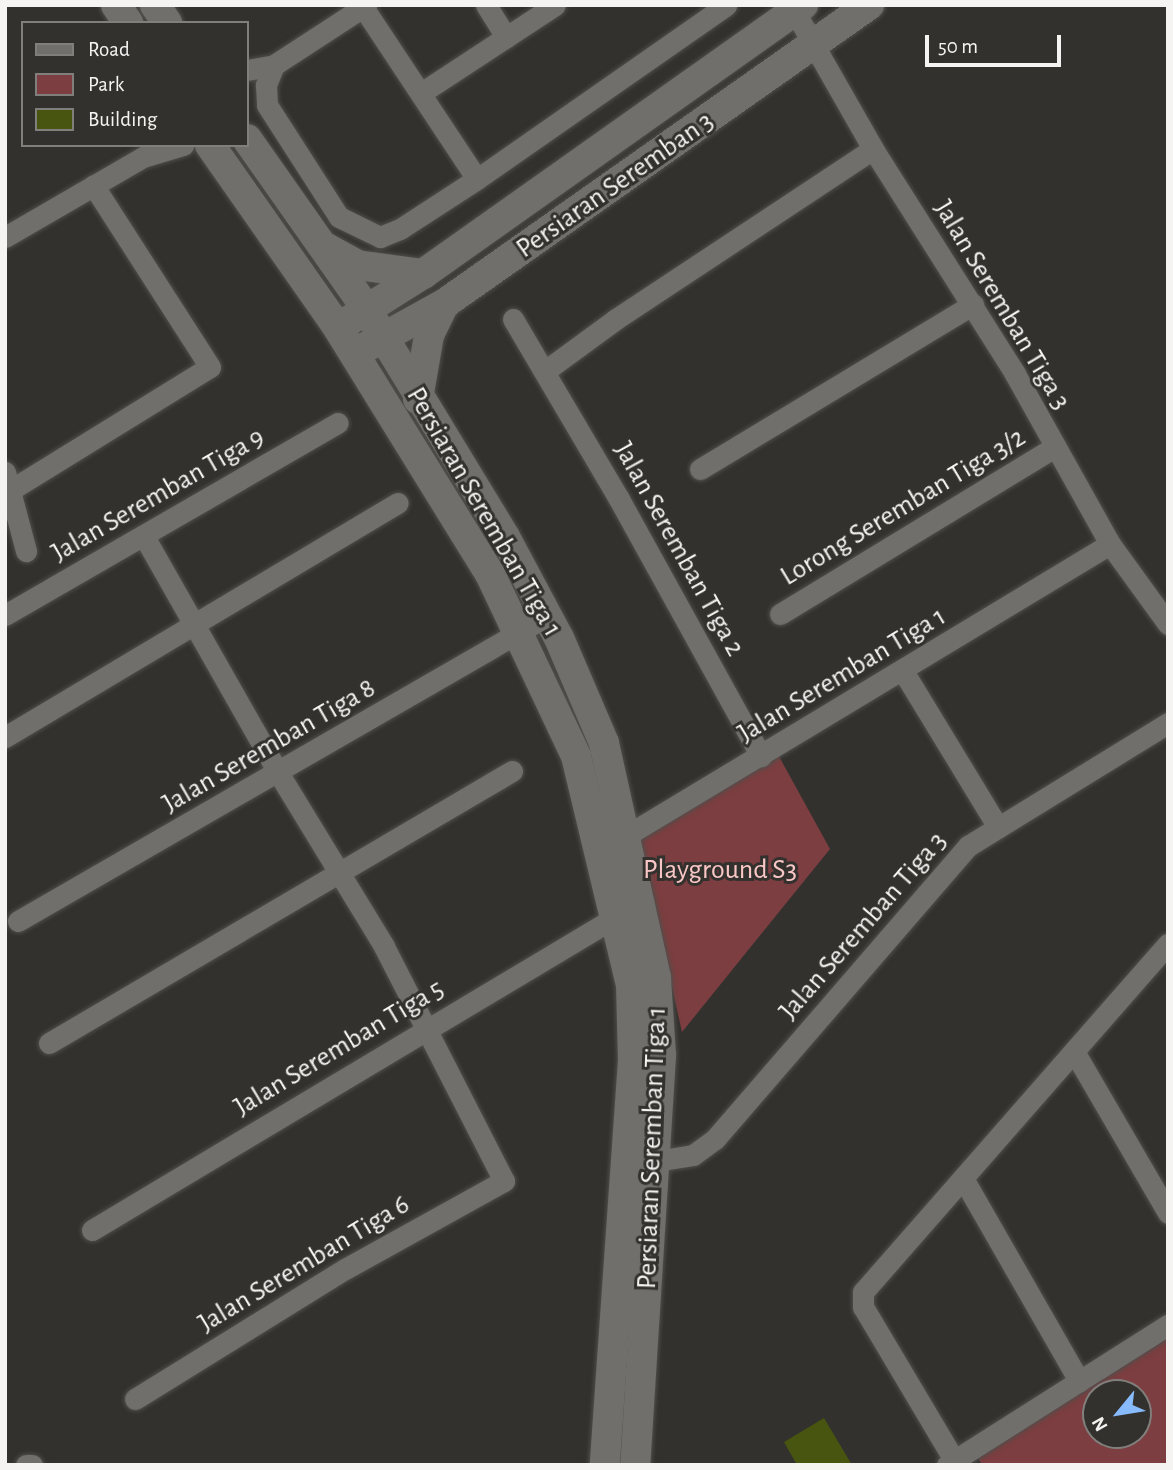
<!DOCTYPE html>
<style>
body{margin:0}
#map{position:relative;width:1173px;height:1470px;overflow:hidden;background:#33312e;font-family:"Alegreya Sans",sans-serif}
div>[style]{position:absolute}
.green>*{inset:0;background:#7c3e40}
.building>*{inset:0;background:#475511}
.roads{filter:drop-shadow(0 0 2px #4f4e4b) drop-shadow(0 0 2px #4f4e4b)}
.street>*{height:21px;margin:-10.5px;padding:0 10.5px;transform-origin:10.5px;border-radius:10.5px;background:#706f6b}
.secondary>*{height:30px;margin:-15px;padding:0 15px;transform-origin:15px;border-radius:15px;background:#706f6b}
span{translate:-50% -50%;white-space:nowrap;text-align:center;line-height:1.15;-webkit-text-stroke:6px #33312e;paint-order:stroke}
.street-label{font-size:28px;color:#f5f4f2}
.park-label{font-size:28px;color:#fac7c6}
.frame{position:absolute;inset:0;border:7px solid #f5f4f2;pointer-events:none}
.legend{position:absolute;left:21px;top:21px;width:228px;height:126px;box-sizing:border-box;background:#33312e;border:2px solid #817f7c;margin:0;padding:9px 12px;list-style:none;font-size:21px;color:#f5f4f2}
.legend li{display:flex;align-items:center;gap:14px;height:35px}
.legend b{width:35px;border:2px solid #817f7c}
.north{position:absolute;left:1082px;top:1379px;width:70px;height:70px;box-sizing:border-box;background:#33312e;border:2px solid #817f7c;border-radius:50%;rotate:240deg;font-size:19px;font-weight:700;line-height:28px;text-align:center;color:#f5f4f2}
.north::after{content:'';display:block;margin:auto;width:24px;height:32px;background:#87bbfb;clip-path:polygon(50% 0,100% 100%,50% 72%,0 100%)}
.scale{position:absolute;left:925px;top:35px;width:136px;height:32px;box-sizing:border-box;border:4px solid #f5f4f2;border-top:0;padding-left:9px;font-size:21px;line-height:24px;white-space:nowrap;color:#f5f4f2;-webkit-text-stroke:5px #33312e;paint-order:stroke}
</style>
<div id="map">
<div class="green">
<div style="clip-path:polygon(776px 751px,830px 849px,682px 1032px,638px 837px)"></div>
<div style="clip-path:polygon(evenodd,1168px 1337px,1168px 1465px,982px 1465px,978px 1458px,1168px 1337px,1096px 1393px,1138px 1393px,1138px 1435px,1096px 1435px,1096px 1393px)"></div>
</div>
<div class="building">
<div style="clip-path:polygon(824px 1418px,852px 1465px,797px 1465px,784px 1442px)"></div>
</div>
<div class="roads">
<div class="street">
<div style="left:486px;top:5px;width:38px;rotate:58deg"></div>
<div style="left:791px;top:5px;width:166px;rotate:60.3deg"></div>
<div style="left:873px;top:149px;width:266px;rotate:57.7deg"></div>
<div style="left:1015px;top:374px;width:195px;rotate:60.8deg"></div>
<div style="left:1110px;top:544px;width:99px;rotate:54.1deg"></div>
<div style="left:363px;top:7px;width:206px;rotate:56.5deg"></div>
<div style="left:274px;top:65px;width:22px;rotate:112deg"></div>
<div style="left:266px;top:85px;width:20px;rotate:87deg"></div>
<div style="left:267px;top:105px;width:133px;rotate:57.3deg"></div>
<div style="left:339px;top:217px;width:46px;rotate:26deg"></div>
<div style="left:380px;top:237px;width:22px;rotate:-22deg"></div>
<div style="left:400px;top:229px;width:92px;rotate:-33deg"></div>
<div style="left:477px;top:179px;width:304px;rotate:-34.9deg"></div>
<div style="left:247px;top:70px;width:27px;rotate:-10deg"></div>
<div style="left:274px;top:65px;width:110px;rotate:-33.1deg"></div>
<div style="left:421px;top:93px;width:160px;rotate:-33.3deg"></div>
<div style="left:5px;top:237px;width:160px;rotate:-30.1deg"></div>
<div style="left:143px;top:157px;width:42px;rotate:-16.7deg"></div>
<div style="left:513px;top:319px;width:209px;rotate:59.5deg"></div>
<div style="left:619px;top:499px;width:294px;rotate:61.1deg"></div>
<div style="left:545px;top:371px;width:88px;rotate:-36.2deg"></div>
<div style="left:616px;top:319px;width:308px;rotate:-33.5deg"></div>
<div style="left:700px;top:469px;width:319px;rotate:-31.1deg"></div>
<div style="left:5px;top:472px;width:82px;rotate:75.1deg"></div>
<div style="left:9px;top:491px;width:236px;rotate:-31.7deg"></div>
<div style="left:210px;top:367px;width:216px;rotate:-122.7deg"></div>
<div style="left:780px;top:614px;width:322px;rotate:-31.3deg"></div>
<div style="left:5px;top:615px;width:384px;rotate:-30deg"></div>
<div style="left:903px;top:671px;width:183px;rotate:58.7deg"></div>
<div style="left:5px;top:737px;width:457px;rotate:-30.8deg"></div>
<div style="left:614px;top:843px;width:579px;rotate:-31.08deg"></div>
<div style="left:18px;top:921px;width:611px;rotate:-29.97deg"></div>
<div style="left:49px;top:1043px;width:537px;rotate:-30.43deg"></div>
<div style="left:1075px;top:1053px;width:185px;rotate:59.8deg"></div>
<div style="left:656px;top:1161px;width:37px;rotate:-9deg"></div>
<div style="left:693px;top:1155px;width:27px;rotate:-36deg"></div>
<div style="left:715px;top:1139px;width:387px;rotate:-49.2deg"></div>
<div style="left:968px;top:846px;width:235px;rotate:-31.6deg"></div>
<div style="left:964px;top:1180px;width:232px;rotate:60.2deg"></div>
<div style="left:92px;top:1230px;width:612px;rotate:-30.88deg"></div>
<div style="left:135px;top:1399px;width:247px;rotate:-31.8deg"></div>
<div style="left:345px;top:1269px;width:182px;rotate:-29deg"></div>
<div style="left:504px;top:1181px;width:264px;rotate:-117.1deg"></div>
<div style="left:384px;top:946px;width:202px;rotate:-121.4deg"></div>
<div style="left:279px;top:774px;width:274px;rotate:-119.6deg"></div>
<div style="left:26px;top:1465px;width:6px"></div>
<div style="left:947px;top:1465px;width:262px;rotate:-32.4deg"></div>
<div style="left:957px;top:1465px;width:184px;rotate:-120.7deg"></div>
<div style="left:863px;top:1307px;width:15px;rotate:-90deg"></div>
<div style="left:863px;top:1292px;width:463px;rotate:-48.8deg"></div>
</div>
<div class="secondary">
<div style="left:116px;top:5px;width:22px;rotate:56deg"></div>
<div style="left:155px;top:5px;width:22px;rotate:56deg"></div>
<div style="left:247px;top:139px;width:209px;rotate:54.9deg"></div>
<div style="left:367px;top:310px;width:266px;rotate:58.7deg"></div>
<div style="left:505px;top:537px;width:115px;rotate:61.9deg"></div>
<div style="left:559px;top:638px;width:114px;rotate:66.8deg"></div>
<div style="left:604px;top:743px;width:241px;rotate:77.5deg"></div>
<div style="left:656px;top:978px;width:78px;rotate:86.3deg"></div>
<div style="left:661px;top:1056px;width:410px;rotate:93.6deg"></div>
<div style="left:210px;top:145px;width:223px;rotate:55deg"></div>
<div style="left:338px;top:328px;width:289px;rotate:58.3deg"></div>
<div style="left:490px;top:574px;width:201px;rotate:64.7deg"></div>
<div style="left:576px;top:756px;width:236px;rotate:76.5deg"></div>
<div style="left:631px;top:985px;width:75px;rotate:88.5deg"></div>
<div style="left:633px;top:1060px;width:406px;rotate:94deg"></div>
<div style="left:325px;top:247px;width:37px;rotate:29deg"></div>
<div style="left:357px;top:265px;width:67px;rotate:7.8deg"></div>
<div style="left:350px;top:320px;width:86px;rotate:-32.2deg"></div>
<div style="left:423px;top:274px;width:466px;rotate:-35.3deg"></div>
<div style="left:366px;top:347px;width:89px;rotate:-28.9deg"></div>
<div style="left:444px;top:304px;width:520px;rotate:-35.13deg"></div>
<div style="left:418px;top:399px;width:65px;rotate:-80.2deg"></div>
<div style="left:429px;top:335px;width:34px;rotate:-64deg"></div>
</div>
</div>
<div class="street-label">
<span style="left:615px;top:185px;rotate:-35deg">Persiaran Seremban 3</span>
<span style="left:1002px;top:305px;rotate:59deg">Jalan Seremban Tiga 3</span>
<span style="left:158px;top:495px;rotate:-30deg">Jalan Seremban Tiga 9</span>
<span style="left:903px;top:507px;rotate:-31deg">Lorong Seremban Tiga 3/2</span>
<span style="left:484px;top:512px;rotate:60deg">Persiaran Seremban Tiga 1</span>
<span style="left:679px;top:549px;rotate:61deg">Jalan Seremban Tiga 2</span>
<span style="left:842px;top:675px;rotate:-31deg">Jalan Seremban Tiga 1</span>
<span style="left:269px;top:746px;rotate:-30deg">Jalan Seremban Tiga 8</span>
<span style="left:863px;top:926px;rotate:-49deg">Jalan Seremban Tiga 3</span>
<span style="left:339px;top:1048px;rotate:-31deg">Jalan Seremban Tiga 5</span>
<span style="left:652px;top:1148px;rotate:-88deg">Persiaran Seremban Tiga 1</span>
<span style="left:304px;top:1264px;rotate:-31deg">Jalan Seremban Tiga 6</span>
</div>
<div class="park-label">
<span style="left:720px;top:870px">Playground S3</span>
</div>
<div class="frame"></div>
<ul class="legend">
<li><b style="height:9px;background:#706f6b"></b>Road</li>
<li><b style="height:19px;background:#7c3e40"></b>Park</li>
<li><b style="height:19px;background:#475511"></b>Building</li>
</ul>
<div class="north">N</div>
<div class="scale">50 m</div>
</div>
